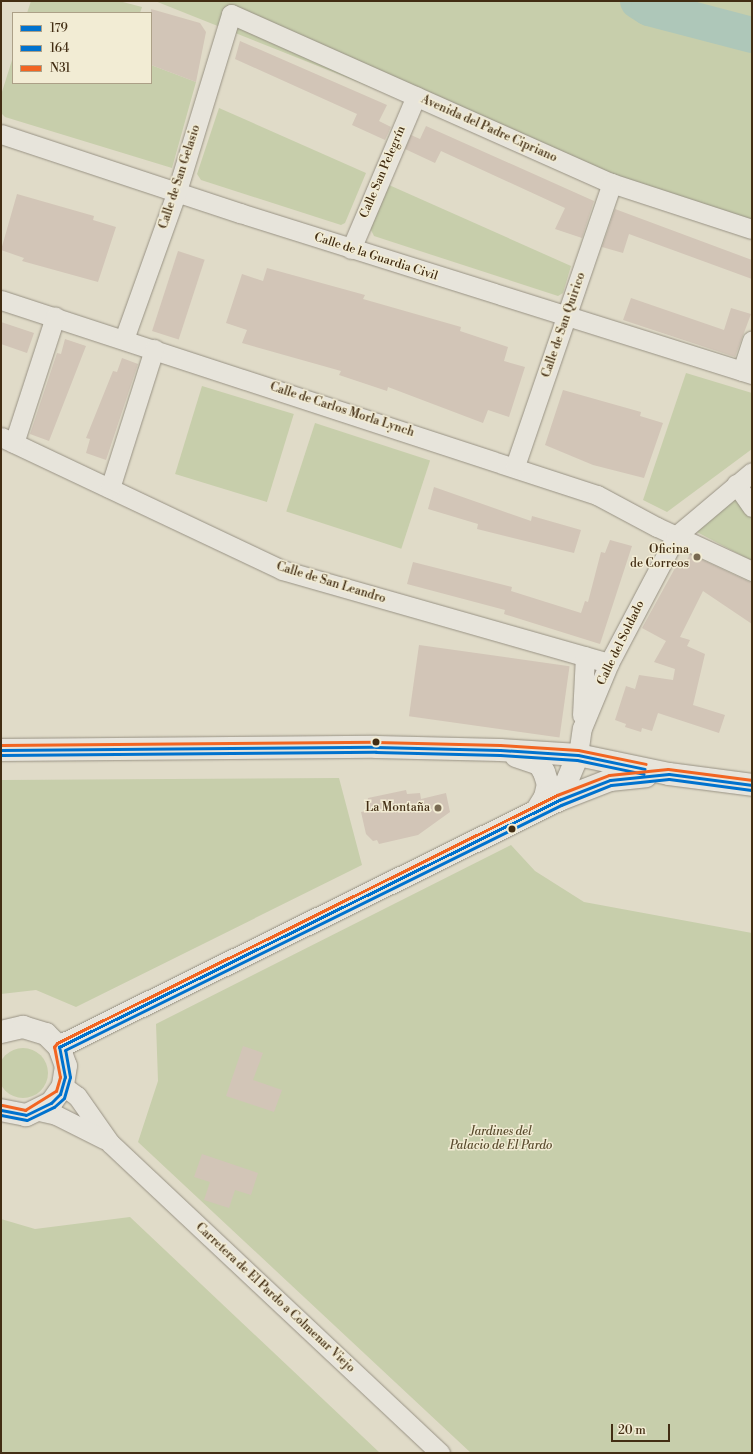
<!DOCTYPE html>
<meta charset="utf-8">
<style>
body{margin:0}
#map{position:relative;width:753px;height:1454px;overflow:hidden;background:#e0dbc8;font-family:"Libre Bodoni",serif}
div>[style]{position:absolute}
.green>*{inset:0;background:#c7ceab;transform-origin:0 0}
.round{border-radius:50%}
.river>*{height:36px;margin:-18px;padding:0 18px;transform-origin:18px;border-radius:18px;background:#aec7b9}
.building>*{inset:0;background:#d2c5b7;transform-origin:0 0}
.roads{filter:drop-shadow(0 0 1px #989284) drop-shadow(0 0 1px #989284)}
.street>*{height:19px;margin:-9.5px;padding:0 9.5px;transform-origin:9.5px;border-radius:9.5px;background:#e7e4db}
.secondary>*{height:22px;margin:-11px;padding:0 11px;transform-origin:11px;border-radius:11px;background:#e7e4db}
.bus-1>*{height:3px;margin:-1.5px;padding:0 1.5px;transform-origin:1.5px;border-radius:1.5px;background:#0072ce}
.bus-2>*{height:3px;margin:-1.5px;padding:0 1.5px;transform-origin:1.5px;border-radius:1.5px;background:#0072ce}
.bus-3>*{height:3px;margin:-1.5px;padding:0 1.5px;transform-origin:1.5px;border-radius:1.5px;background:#f26522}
.dots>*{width:11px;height:11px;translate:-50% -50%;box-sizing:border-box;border:2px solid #f2ecd4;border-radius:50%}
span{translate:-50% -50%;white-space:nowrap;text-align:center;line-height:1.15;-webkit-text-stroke:3px #f2ecd4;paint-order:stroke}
.street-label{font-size:12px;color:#422d13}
.poi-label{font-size:12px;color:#422d13}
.right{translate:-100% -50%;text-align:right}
.park-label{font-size:12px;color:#594b2d;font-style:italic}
.frame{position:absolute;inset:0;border:2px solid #422d13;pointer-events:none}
.legend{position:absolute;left:12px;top:12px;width:140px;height:72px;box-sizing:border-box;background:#f2ecd4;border:1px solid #aca087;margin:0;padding:5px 7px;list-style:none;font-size:12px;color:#422d13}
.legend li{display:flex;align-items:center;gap:8px;height:20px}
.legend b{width:20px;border:1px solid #aca087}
.scale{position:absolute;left:611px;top:1424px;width:59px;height:18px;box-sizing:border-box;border:2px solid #422d13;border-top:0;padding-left:5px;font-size:12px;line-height:14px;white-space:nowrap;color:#422d13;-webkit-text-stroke:3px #f2ecd4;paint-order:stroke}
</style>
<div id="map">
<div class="green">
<div style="clip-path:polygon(31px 1px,119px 1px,142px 7px,140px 13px,27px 13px)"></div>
<div style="clip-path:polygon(155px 1px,752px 1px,752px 239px)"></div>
<div style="clip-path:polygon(13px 57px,13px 83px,151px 83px,151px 65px,196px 82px,172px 168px,5px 117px,1px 113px,1px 95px)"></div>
<div style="clip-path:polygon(219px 108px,366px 173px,345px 223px,341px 225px,201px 180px,197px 174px)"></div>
<div style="clip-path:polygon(389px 185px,571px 266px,563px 293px,558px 296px,374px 236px,370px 228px)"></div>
<div style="clip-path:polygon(686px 373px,752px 393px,752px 449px,667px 512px,643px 500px)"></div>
<div style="left:202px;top:386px;width:96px;height:92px;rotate:17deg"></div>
<div style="left:315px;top:423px;width:121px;height:93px;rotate:18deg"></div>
<div style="clip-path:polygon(737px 496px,752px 517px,752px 561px,693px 530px)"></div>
<div style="clip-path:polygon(339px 778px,362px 865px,76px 1007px,36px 990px,1px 994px,1px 780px)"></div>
<div style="clip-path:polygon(511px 845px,535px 871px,584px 902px,752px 933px,752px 1453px,471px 1453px,138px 1142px,158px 1081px,156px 1024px)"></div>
<div class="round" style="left:-2px;top:1048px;width:50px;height:50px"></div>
<div style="clip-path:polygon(130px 1217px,380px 1453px,1px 1453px,1px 1219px,35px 1229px)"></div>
</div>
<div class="river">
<div style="left:638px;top:1px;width:13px;rotate:32deg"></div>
<div style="left:649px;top:8px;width:106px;rotate:14.7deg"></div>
</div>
<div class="building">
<div style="clip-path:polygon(151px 9px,200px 23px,206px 32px,196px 82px,151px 65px)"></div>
<div style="clip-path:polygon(240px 41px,387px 105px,379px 121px,391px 127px,385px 140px,352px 125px,357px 114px,235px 59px)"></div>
<div style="clip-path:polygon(426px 126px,594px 201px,582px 238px,555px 229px,565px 208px,441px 151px,435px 163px,405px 149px,411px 135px,420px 139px)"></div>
<div style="clip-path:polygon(17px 194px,94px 216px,93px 220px,116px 227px,98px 282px,22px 261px,24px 258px,1px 250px)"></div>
<div style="clip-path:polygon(615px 209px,752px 260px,752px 279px,629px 234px,623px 253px,602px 247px)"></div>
<div style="left:178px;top:251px;width:28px;height:84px;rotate:18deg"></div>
<div style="clip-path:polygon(267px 268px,365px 295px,363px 299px,461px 327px,460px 331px,508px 347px,504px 361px,525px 367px,509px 417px,488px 410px,483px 423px,388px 387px,387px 391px,339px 375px,341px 371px,242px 343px,247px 330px,226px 323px,242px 274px,263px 281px)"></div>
<div style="clip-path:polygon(631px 298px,724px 330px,731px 308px,751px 314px,735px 357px,623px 320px)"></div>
<div style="clip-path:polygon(1px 322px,34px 333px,27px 353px,1px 344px)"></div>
<div style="clip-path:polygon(65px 339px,86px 346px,49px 441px,30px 434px,57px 353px,61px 354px)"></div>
<div style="clip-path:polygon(122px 358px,138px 364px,106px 460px,86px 453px,90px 439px,86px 438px,113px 371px,117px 372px)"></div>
<div style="clip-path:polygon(563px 390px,641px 412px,640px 416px,663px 423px,644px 478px,593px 465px,545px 445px)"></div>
<div style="clip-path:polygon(434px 487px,531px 521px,532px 516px,581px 530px,574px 553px,477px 529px,478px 524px,428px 509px)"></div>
<div style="clip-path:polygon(610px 540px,632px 546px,600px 644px,504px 614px,505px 610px,407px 584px,413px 562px,512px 587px,511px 591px,581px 613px,585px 601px,588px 602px,601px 552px,605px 553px)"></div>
<div style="clip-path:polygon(690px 554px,752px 583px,752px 624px,703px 591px,680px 637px,690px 640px,687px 646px,705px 654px,693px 705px,725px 715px,719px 733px,658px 713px,652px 731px,642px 728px,641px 732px,625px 727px,626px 724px,615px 720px,626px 686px,635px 689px,639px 675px,673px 680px,675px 669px,654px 662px,666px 641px,642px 628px,680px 559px,686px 562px)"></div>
<div style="left:419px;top:645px;width:152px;height:72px;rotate:8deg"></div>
<div style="clip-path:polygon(406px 790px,407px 794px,420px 793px,421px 799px,446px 793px,450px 812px,418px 835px,379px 844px,377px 840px,373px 841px,366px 834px,361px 812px,366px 811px,368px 798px)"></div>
<div style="clip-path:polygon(243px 1046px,263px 1053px,253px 1080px,282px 1090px,274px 1112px,226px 1096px)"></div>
<div style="clip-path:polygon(202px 1154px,258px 1173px,251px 1195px,235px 1190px,229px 1208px,204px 1200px,210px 1182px,194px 1177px)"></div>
</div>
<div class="roads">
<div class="street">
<div style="left:1px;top:134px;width:252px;rotate:18.3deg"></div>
<div style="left:240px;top:213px;width:537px;rotate:17.46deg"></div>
<div style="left:351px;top:249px;width:166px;rotate:-67deg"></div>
<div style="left:1px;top:300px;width:627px;rotate:18.12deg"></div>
<div style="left:597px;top:495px;width:68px;rotate:28.1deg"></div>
<div style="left:657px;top:527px;width:105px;rotate:24.9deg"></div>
<div style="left:124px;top:339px;width:157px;rotate:-70.3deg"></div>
<div style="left:177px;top:191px;width:185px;rotate:-73deg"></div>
<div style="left:231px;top:14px;width:416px;rotate:24deg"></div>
<div style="left:611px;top:183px;width:148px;rotate:18.1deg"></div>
<div style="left:742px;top:371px;width:32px;rotate:-72deg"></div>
<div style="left:1px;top:437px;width:311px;rotate:25.3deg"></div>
<div style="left:282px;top:570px;width:340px;rotate:15.9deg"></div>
<div style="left:14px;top:443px;width:133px;rotate:-72deg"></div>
<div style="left:515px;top:466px;width:299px;rotate:-71.1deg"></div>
<div style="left:736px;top:484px;width:28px;rotate:55deg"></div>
<div style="left:110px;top:488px;width:146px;rotate:-72.4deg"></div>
<div style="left:582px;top:715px;width:59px;rotate:-87.1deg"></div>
<div style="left:578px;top:755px;width:27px;rotate:-82deg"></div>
<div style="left:582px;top:728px;width:70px;rotate:-67.4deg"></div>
<div style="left:609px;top:663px;width:144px;rotate:-62.2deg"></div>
<div style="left:676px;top:536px;width:99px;rotate:-40.1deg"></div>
<div style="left:63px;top:1086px;width:17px;rotate:36deg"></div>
<div style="left:77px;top:1096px;width:57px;rotate:54.9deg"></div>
<div style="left:110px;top:1143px;width:453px;rotate:43.2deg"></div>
<div style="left:39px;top:1111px;width:17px;rotate:13deg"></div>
<div style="left:56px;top:1115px;width:54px;rotate:26.6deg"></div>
</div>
<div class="secondary">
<div style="left:1px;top:750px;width:375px;rotate:-0.5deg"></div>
<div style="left:376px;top:747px;width:124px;rotate:1.4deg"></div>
<div style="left:500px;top:750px;width:78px;rotate:3.7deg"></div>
<div style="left:578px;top:755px;width:93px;rotate:11.8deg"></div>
<div style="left:669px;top:774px;width:84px;rotate:7.5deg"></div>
<div style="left:516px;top:756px;width:24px;rotate:19deg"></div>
<div style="left:539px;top:764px;width:9px;rotate:58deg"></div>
<div style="left:544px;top:772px;width:13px;rotate:72deg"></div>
<div style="left:548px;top:784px;width:13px;rotate:103deg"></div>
<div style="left:545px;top:797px;width:15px;rotate:122deg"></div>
<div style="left:559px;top:800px;width:49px;rotate:-67.1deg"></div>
<div style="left:1px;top:1032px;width:23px;rotate:-13deg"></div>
<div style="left:23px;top:1027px;width:24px;rotate:17deg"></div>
<div style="left:46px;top:1034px;width:18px;rotate:45deg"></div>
<div style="left:59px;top:1047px;width:20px;rotate:70deg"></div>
<div style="left:66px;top:1066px;width:20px;rotate:99deg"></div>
<div style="left:63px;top:1086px;width:21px;rotate:125deg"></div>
<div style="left:51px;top:1103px;width:28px;rotate:154deg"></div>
<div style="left:26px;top:1115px;width:25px;rotate:-169deg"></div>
<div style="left:59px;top:1047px;width:558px;rotate:-26.29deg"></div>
<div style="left:559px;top:800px;width:55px;rotate:-21.4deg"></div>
<div style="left:610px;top:780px;width:36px;rotate:-6deg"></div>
</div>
</div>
<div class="bus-1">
<div style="left:1px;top:750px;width:375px;rotate:-0.5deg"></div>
<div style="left:376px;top:747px;width:124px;rotate:1.4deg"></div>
<div style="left:500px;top:750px;width:78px;rotate:3.7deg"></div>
<div style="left:578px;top:755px;width:68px;rotate:11.8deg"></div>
<div style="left:1px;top:1110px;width:25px;rotate:11deg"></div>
<div style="left:26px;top:1115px;width:28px;rotate:-26deg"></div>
<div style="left:51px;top:1103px;width:13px;rotate:-45deg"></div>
<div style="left:60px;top:1094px;width:18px;rotate:-74deg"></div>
<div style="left:65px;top:1077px;width:31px;rotate:-101deg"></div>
<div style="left:59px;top:1047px;width:558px;rotate:-26.29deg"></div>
<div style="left:559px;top:800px;width:55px;rotate:-21.4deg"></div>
<div style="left:610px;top:780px;width:59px;rotate:-5.8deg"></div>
<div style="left:669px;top:774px;width:84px;rotate:7.5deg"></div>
</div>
<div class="bus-2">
<div style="left:1px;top:755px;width:375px;rotate:-0.5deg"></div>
<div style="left:376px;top:752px;width:124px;rotate:1.4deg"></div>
<div style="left:500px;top:755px;width:77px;rotate:3.7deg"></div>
<div style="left:577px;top:760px;width:68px;rotate:11.8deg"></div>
<div style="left:1px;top:1115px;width:26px;rotate:11deg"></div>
<div style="left:27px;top:1120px;width:30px;rotate:-26deg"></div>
<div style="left:54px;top:1107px;width:13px;rotate:-42deg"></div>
<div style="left:64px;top:1098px;width:22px;rotate:-74deg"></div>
<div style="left:70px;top:1077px;width:27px;rotate:-100deg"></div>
<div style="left:65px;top:1050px;width:553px;rotate:-26.29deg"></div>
<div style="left:561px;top:805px;width:54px;rotate:-21.8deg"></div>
<div style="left:611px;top:785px;width:58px;rotate:-5.9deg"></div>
<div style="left:669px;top:779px;width:83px;rotate:7.6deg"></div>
</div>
<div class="bus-3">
<div style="left:1px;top:745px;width:375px;rotate:-0.5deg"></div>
<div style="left:376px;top:742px;width:124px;rotate:1.4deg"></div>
<div style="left:500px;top:745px;width:78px;rotate:3.7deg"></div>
<div style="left:578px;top:750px;width:69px;rotate:11.6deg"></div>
<div style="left:2px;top:1105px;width:24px;rotate:12deg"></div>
<div style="left:25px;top:1110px;width:36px;rotate:-32deg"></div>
<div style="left:56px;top:1091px;width:15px;rotate:-74deg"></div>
<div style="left:60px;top:1077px;width:31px;rotate:-101deg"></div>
<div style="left:54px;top:1047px;width:5px;rotate:-53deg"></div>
<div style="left:57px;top:1043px;width:558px;rotate:-26.38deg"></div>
<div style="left:557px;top:795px;width:56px;rotate:-21deg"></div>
<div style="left:609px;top:775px;width:59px;rotate:-5.8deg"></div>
<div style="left:668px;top:769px;width:85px;rotate:7.5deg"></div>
</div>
<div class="dots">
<div style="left:697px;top:557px;background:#796a52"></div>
<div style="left:376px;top:742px;background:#422d13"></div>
<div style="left:438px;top:808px;background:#796a52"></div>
<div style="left:512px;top:829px;background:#422d13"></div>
</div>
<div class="street-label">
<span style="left:489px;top:129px;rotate:24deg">Avenida del Padre Cipriano</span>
<span style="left:383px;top:172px;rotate:-67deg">Calle San Pelegrín</span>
<span style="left:180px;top:177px;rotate:-72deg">Calle de San Gelasio</span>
<span style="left:376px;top:257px;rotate:18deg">Calle de la Guardia Civil</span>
<span style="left:564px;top:325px;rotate:-71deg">Calle de San Quirico</span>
<span style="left:342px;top:410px;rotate:18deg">Calle de Carlos Morla Lynch</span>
<span style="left:331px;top:583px;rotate:17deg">Calle de San Leandro</span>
<span style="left:621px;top:643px;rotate:-64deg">Calle del Soldado</span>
<span style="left:275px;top:1298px;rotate:43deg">Carretera de El Pardo a Colmenar Viejo</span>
</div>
<div class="poi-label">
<span class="right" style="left:689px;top:557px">Oficina<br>de Correos</span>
<span class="right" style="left:430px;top:808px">La Montaña</span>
</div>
<div class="park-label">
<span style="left:501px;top:1139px">Jardines del<br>Palacio de El Pardo</span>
</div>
<div class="frame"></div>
<ul class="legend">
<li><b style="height:5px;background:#0072ce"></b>179</li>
<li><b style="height:5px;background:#0072ce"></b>164</li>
<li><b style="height:5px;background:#f26522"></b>N31</li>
</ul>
<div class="scale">20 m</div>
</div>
